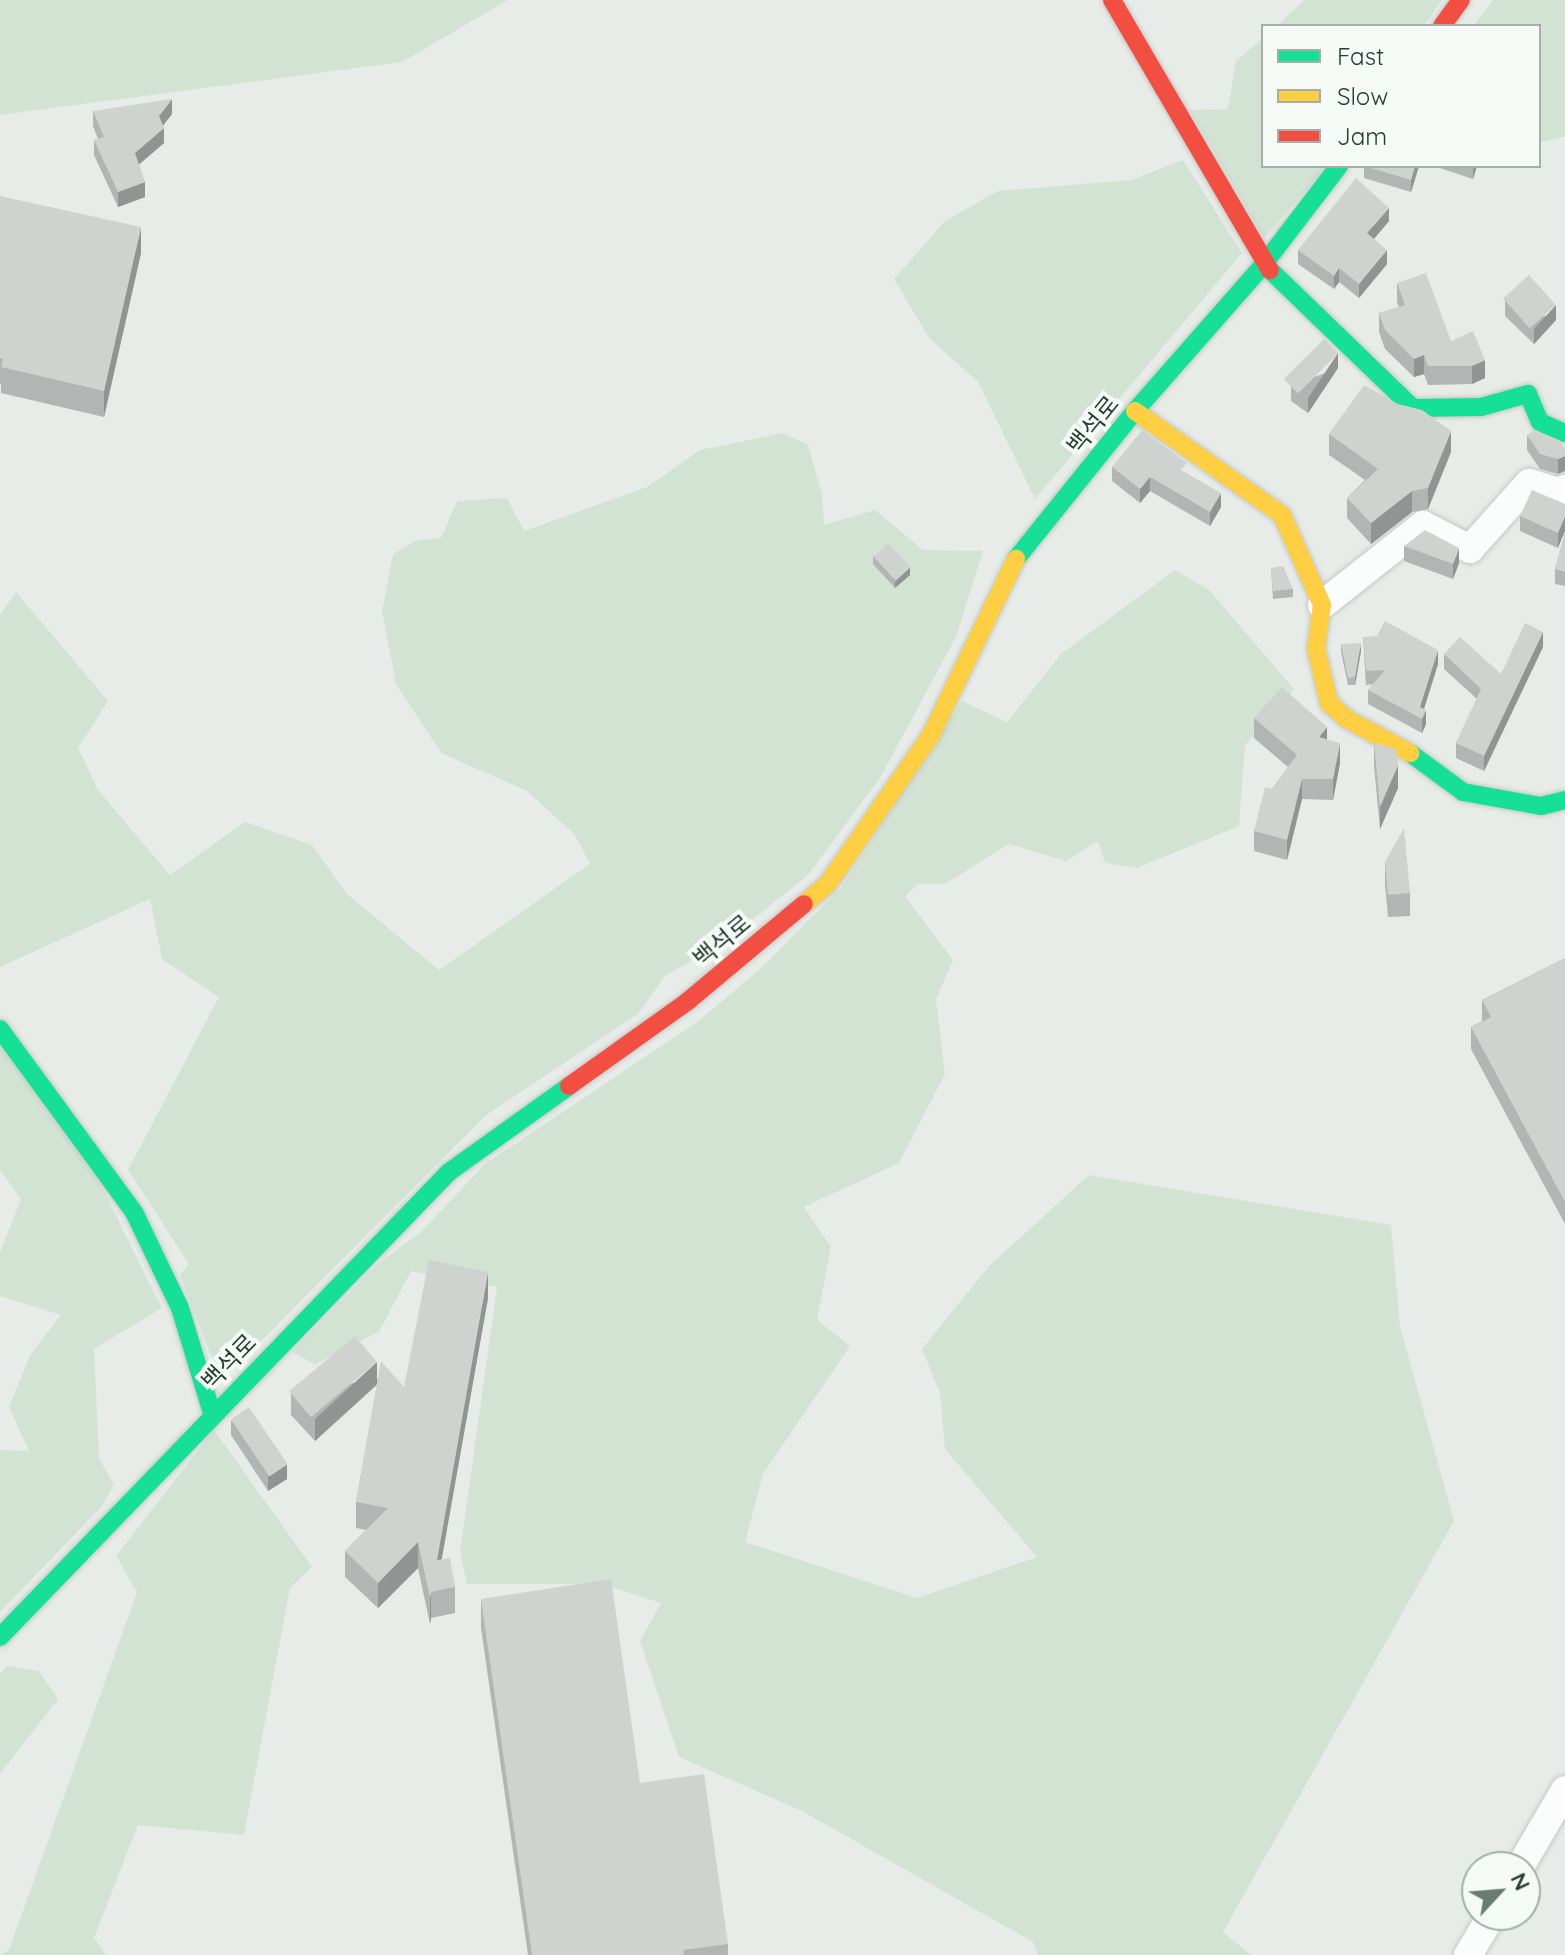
<!DOCTYPE html>
<meta charset="utf-8">
<style>
body{margin:0}
#map{position:relative;width:1565px;height:1955px;overflow:hidden;background:#e7ece9;font-family:Quicksand,"Noto Sans KR",sans-serif}
div>[style]{position:absolute}
.green>*{inset:0;background:#d2e3d3}
.roads{filter:drop-shadow(0 0 2px #c4c9c6) drop-shadow(0 0 2px #c4c9c6)}
.street>*{height:28px;margin:-14px;padding:0 14px;transform-origin:14px;border-radius:14px;background:#fbfcfc}
.fast>*{height:18px;margin:-9px;padding:0 9px;transform-origin:9px;border-radius:9px;background:#16e098}
.slow>*{height:18px;margin:-9px;padding:0 9px;transform-origin:9px;border-radius:9px;background:#ffcf43}
.jam>*{height:18px;margin:-9px;padding:0 9px;transform-origin:9px;border-radius:9px;background:#f24e42}
.wall>*{inset:0;background:#b1b5b3}
.shaded-wall>*{inset:0;background:#909492}
.building>*{inset:0;background:#ced3d0;transform-origin:0 0}
span{translate:-50% -50%;white-space:nowrap;text-align:center;line-height:1.15;-webkit-text-stroke:8px #f6faf7;paint-order:stroke}
.street-label{font-size:24px;color:#263e31}
.legend{position:absolute;left:1261px;top:24px;width:280px;height:144px;box-sizing:border-box;background:#f6faf7;border:2px solid #a3afa8;margin:0;padding:10px 14px;list-style:none;font-size:24px;color:#263e31}
.legend li{display:flex;align-items:center;gap:16px;height:40px}
.legend b{width:40px;border:2px solid #a3afa8}
.north{position:absolute;left:1461px;top:1851px;width:80px;height:80px;box-sizing:border-box;background:#f6faf7;border:2px solid #a3afa8;border-radius:50%;rotate:64deg;font-size:22px;font-weight:700;line-height:32px;text-align:center;color:#263e31}
.north::after{content:'';display:block;margin:auto;width:28px;height:36px;background:#6a7b71;clip-path:polygon(50% 0,100% 100%,50% 72%,0 100%)}
</style>
<div id="map">
<div class="green">
<div style="clip-path:polygon(0 0,508px 0,402px 62px,0 115px)"></div>
<div style="clip-path:polygon(1304px 0,1442px 0,1424px 26px,1277px 26px)"></div>
<div style="clip-path:polygon(1493px 0,1565px 0,1565px 136px,1539px 143px,1539px 26px,1473px 26px)"></div>
<div style="clip-path:polygon(1263px 38px,1263px 166px,1327px 166px,1264px 238px,1190px 110px,1228px 109px,1236px 61px)"></div>
<div style="clip-path:polygon(1183px 160px,1242px 253px,1035px 499px,978px 382px,929px 338px,894px 279px,945px 221px,998px 191px,1131px 180px)"></div>
<div style="clip-path:polygon(783px 433px,808px 445px,822px 494px,824px 525px,875px 510px,923px 550px,983px 551px,956px 637px,880px 778px,808px 875px,727px 940px,665px 976px,638px 1014px,485px 1116px,221px 1381px,180px 1275px,189px 1264px,128px 1170px,219px 997px,162px 959px,150px 899px,0 967px,0 615px,16px 592px,108px 701px,78px 748px,98px 790px,170px 875px,245px 822px,312px 845px,347px 894px,439px 970px,590px 864px,575px 835px,527px 791px,441px 753px,396px 684px,382px 611px,393px 554px,415px 541px,441px 538px,457px 501px,507px 498px,524px 531px,647px 487px,700px 450px)"></div>
<div style="clip-path:polygon(1175px 570px,1209px 590px,1294px 689px,1245px 745px,1239px 826px,1137px 868px,1105px 863px,1098px 841px,1066px 861px,1009px 844px,945px 884px,918px 884px,905px 896px,953px 960px,936px 999px,945px 1074px,899px 1163px,804px 1207px,831px 1247px,817px 1320px,850px 1346px,763px 1474px,745px 1542px,917px 1598px,1037px 1557px,945px 1449px,940px 1393px,922px 1349px,989px 1266px,1089px 1175px,1391px 1225px,1400px 1326px,1454px 1521px,1223px 1932px,1251px 1955px,1038px 1955px,1033px 1942px,802px 1811px,679px 1757px,640px 1641px,661px 1603px,601px 1584px,467px 1584px,460px 1552px,497px 1287px,411px 1271px,379px 1332px,315px 1364px,292px 1352px,379px 1263px,420px 1233px,485px 1164px,696px 1023px,758px 971px,840px 889px,962px 701px,1007px 722px,1061px 654px)"></div>
<div style="clip-path:polygon(0 1045px,101px 1185px,162px 1308px,94px 1349px,99px 1459px,114px 1484px,103px 1505px,0 1612px,0 1450px,29px 1451px,9px 1407px,30px 1355px,61px 1315px,0 1296px,0 1253px,21px 1199px,0 1170px)"></div>
<div style="clip-path:polygon(214px 1430px,312px 1567px,290px 1588px,244px 1835px,138px 1825px,94px 1938px,106px 1955px,0 1955px,9px 1950px,137px 1592px,116px 1556px)"></div>
<div style="clip-path:polygon(7px 1666px,39px 1671px,58px 1699px,0 1774px,0 1673px)"></div>
</div>
<div class="roads">
<div class="street">
<div style="left:1322px;top:605px;width:129px;rotate:-38.4deg"></div>
<div style="left:1423px;top:525px;width:53px;rotate:27.1deg"></div>
<div style="left:1470px;top:549px;width:89px;rotate:-48.2deg"></div>
<div style="left:1529px;top:483px;width:34px;rotate:17deg"></div>
<div style="left:1561px;top:493px;width:6px;rotate:-45deg"></div>
<div style="left:1520px;top:1867px;width:89px;rotate:-59.7deg"></div>
<div style="left:1468px;top:1955px;width:47px;rotate:-59deg"></div>
</div>
<div class="fast">
<div style="left:1270px;top:270px;width:199px;rotate:44deg"></div>
<div style="left:1413px;top:408px;width:68px;rotate:-0.8deg"></div>
<div style="left:1481px;top:407px;width:49px;rotate:-15.5deg"></div>
<div style="left:1528px;top:394px;width:30px;rotate:67deg"></div>
<div style="left:1540px;top:422px;width:27px;rotate:24deg"></div>
<div style="left:1016px;top:559px;width:190px;rotate:-51.2deg"></div>
<div style="left:1135px;top:411px;width:196px;rotate:-48.7deg"></div>
<div style="left:1264px;top:264px;width:123px;rotate:-52.6deg"></div>
<div style="left:1410px;top:753px;width:66px;rotate:36.3deg"></div>
<div style="left:1463px;top:792px;width:79px;rotate:10.2deg"></div>
<div style="left:1541px;top:806px;width:25px;rotate:-14deg"></div>
<div style="left:0;top:1029px;width:227px;rotate:53.8deg"></div>
<div style="left:134px;top:1212px;width:106px;rotate:64.4deg"></div>
<div style="left:180px;top:1308px;width:110px;rotate:73.1deg"></div>
<div style="left:0;top:1637px;width:646px;rotate:-46deg"></div>
<div style="left:449px;top:1172px;width:148px;rotate:-35.6deg"></div>
</div>
<div class="slow">
<div style="left:1135px;top:411px;width:180px;rotate:35.3deg"></div>
<div style="left:1282px;top:515px;width:98px;rotate:66deg"></div>
<div style="left:1322px;top:605px;width:43px;rotate:97.9deg"></div>
<div style="left:1316px;top:648px;width:57px;rotate:76.7deg"></div>
<div style="left:1329px;top:703px;width:24px;rotate:42deg"></div>
<div style="left:1347px;top:719px;width:72px;rotate:28.4deg"></div>
<div style="left:804px;top:904px;width:30px;rotate:-40deg"></div>
<div style="left:827px;top:885px;width:180px;rotate:-55.2deg"></div>
<div style="left:930px;top:737px;width:198px;rotate:-64.2deg"></div>
</div>
<div class="jam">
<div style="left:1112px;top:0;width:313px;rotate:59.7deg"></div>
<div style="left:1442px;top:26px;width:32px;rotate:-54deg"></div>
<div style="left:569px;top:1086px;width:146px;rotate:-35.5deg"></div>
<div style="left:688px;top:1001px;width:151px;rotate:-39.9deg"></div>
</div>
</div>
<div class="wall">
<div style="clip-path:polygon(93px 111px,172px 114px,163px 125px,164px 143px,139px 164px,145px 197px,118px 207px,94px 155px,94px 140px,98px 139px,93px 126px)"></div>
<div style="clip-path:polygon(1364px 166px,1419px 166px,1411px 192px,1364px 178px)"></div>
<div style="clip-path:polygon(1434px 166px,1477px 166px,1473px 179px)"></div>
<div style="clip-path:polygon(0 196px,141px 253px,104px 417px,1px 393px,1px 384px,0 384px)"></div>
<div style="clip-path:polygon(1389px 221px,1374px 239px,1387px 264px,1359px 298px,1339px 282px,1334px 289px,1298px 264px,1298px 250px)"></div>
<div style="clip-path:polygon(1397px 283px,1451px 341px,1485px 378px,1472px 384px,1428px 385px,1424px 374px,1414px 377px,1385px 349px,1379px 332px,1379px 313px,1399px 307px,1397px 302px)"></div>
<div style="clip-path:polygon(1505px 301px,1556px 320px,1534px 344px,1505px 316px)"></div>
<div style="clip-path:polygon(1338px 368px,1308px 413px,1291px 401px,1291px 386px)"></div>
<div style="clip-path:polygon(1329px 434px,1451px 452px,1428px 509px,1412px 512px,1371px 544px,1347px 518px,1347px 498px,1365px 480px,1329px 455px)"></div>
<div style="clip-path:polygon(1527px 435px,1559px 440px,1558px 474px,1540px 469px,1527px 450px)"></div>
<div style="clip-path:polygon(1112px 467px,1187px 473px,1221px 507px,1210px 526px,1150px 491px,1140px 503px,1112px 481px)"></div>
<div style="clip-path:polygon(1565px 504px,1558px 548px,1520px 531px,1520px 516px)"></div>
<div style="clip-path:polygon(1565px 533px,1565px 586px,1555px 584px,1555px 569px)"></div>
<div style="clip-path:polygon(1404px 546px,1459px 563px,1453px 579px,1404px 561px)"></div>
<div style="clip-path:polygon(873px 556px,910px 575px,895px 588px,873px 564px)"></div>
<div style="clip-path:polygon(1271px 568px,1293px 589px,1293px 597px,1273px 599px)"></div>
<div style="clip-path:polygon(1363px 637px,1438px 664px,1424px 709px,1426px 724px,1422px 733px,1368px 704px,1368px 690px,1373px 684px,1366px 685px)"></div>
<div style="clip-path:polygon(1341px 644px,1361px 651px,1355px 685px,1348px 685px,1341px 652px)"></div>
<div style="clip-path:polygon(1543px 647px,1484px 771px,1456px 758px,1456px 743px,1477px 699px,1444px 669px,1444px 654px,1501px 674px)"></div>
<div style="clip-path:polygon(1254px 718px,1327px 740px,1340px 763px,1333px 800px,1302px 799px,1287px 860px,1254px 851px,1254px 831px,1272px 789px,1288px 767px,1254px 738px)"></div>
<div style="clip-path:polygon(1374px 743px,1398px 788px,1380px 829px,1374px 766px)"></div>
<div style="clip-path:polygon(1385px 862px,1410px 893px,1410px 916px,1388px 917px,1385px 884px)"></div>
<div style="clip-path:polygon(1565px 958px,1565px 1224px,1471px 1049px,1471px 1027px,1482px 1021px,1482px 1000px)"></div>
<div style="clip-path:polygon(488px 1298px,441px 1559px,455px 1587px,455px 1613px,431px 1618px,430px 1624px,418px 1568px,378px 1608px,345px 1577px,345px 1551px,366px 1530px,356px 1528px,356px 1502px,377px 1385px,315px 1441px,291px 1415px,291px 1393px,377px 1379px,404px 1387px)"></div>
<div style="clip-path:polygon(231px 1420px,287px 1479px,268px 1491px,231px 1435px)"></div>
<div style="clip-path:polygon(481px 1599px,640px 1783px,728px 1944px,728px 1955px,528px 1955px,481px 1628px)"></div>
</div>
<div class="shaded-wall">
<div style="clip-path:polygon(172px 99px,172px 114px,159px 131px,159px 116px)"></div>
<div style="clip-path:polygon(164px 128px,164px 143px,135px 168px,135px 153px)"></div>
<div style="clip-path:polygon(1415px 166px,1419px 166px,1411px 192px,1411px 180px)"></div>
<div style="clip-path:polygon(1473px 166px,1477px 166px,1473px 179px)"></div>
<div style="clip-path:polygon(145px 182px,145px 197px,118px 207px,118px 192px)"></div>
<div style="clip-path:polygon(1389px 208px,1389px 221px,1367px 247px,1367px 233px)"></div>
<div style="clip-path:polygon(141px 227px,141px 253px,104px 417px,104px 391px)"></div>
<div style="clip-path:polygon(1387px 250px,1387px 264px,1359px 298px,1359px 284px)"></div>
<div style="clip-path:polygon(1339px 268px,1339px 282px,1334px 289px,1334px 276px)"></div>
<div style="clip-path:polygon(1556px 305px,1556px 320px,1534px 344px,1534px 329px)"></div>
<div style="clip-path:polygon(1338px 353px,1338px 368px,1308px 413px,1308px 398px)"></div>
<div style="clip-path:polygon(1424px 355px,1424px 374px,1414px 377px,1414px 359px)"></div>
<div style="clip-path:polygon(1485px 360px,1485px 378px,1472px 384px,1472px 366px)"></div>
<div style="clip-path:polygon(1451px 431px,1451px 452px,1428px 509px,1428px 488px)"></div>
<div style="clip-path:polygon(1565px 456px,1565px 471px,1558px 474px,1558px 459px)"></div>
<div style="clip-path:polygon(1150px 477px,1150px 491px,1140px 503px,1140px 489px)"></div>
<div style="clip-path:polygon(1412px 491px,1412px 512px,1371px 544px,1371px 523px)"></div>
<div style="clip-path:polygon(1221px 493px,1221px 507px,1210px 526px,1210px 512px)"></div>
<div style="clip-path:polygon(1565px 516px,1565px 531px,1558px 548px,1558px 533px)"></div>
<div style="clip-path:polygon(1459px 548px,1459px 563px,1453px 579px,1453px 564px)"></div>
<div style="clip-path:polygon(910px 567px,910px 575px,895px 588px,895px 581px)"></div>
<div style="clip-path:polygon(1543px 632px,1543px 647px,1484px 771px,1484px 756px)"></div>
<div style="clip-path:polygon(1361px 643px,1361px 651px,1355px 685px,1355px 677px)"></div>
<div style="clip-path:polygon(1438px 650px,1438px 664px,1421px 718px,1420px 707px)"></div>
<div style="clip-path:polygon(1426px 710px,1426px 724px,1422px 733px,1422px 719px)"></div>
<div style="clip-path:polygon(1327px 727px,1327px 748px,1319px 737px)"></div>
<div style="clip-path:polygon(1340px 743px,1340px 763px,1333px 800px,1333px 779px)"></div>
<div style="clip-path:polygon(1398px 765px,1398px 788px,1380px 829px,1380px 807px)"></div>
<div style="clip-path:polygon(1302px 779px,1302px 799px,1287px 860px,1287px 840px)"></div>
<div style="clip-path:polygon(488px 1272px,488px 1298px,437px 1586px,437px 1560px)"></div>
<div style="clip-path:polygon(377px 1362px,377px 1384px,315px 1441px,315px 1419px)"></div>
<div style="clip-path:polygon(287px 1464px,287px 1479px,268px 1491px,268px 1476px)"></div>
<div style="clip-path:polygon(418px 1542px,418px 1568px,378px 1608px,378px 1583px)"></div>
<div style="clip-path:polygon(431px 1592px,431px 1618px,430px 1624px,430px 1598px)"></div>
</div>
<div class="building">
<div style="clip-path:polygon(172px 99px,159px 116px,164px 128px,135px 153px,145px 182px,118px 192px,94px 140px,104px 137px,93px 111px)"></div>
<div style="clip-path:polygon(1364px 166px,1415px 166px,1411px 180px)"></div>
<div style="clip-path:polygon(1356px 178px,1389px 208px,1367px 233px,1387px 250px,1359px 284px,1339px 268px,1334px 276px,1298px 250px)"></div>
<div style="clip-path:polygon(0 196px,141px 227px,104px 391px,1px 367px,3px 359px,0 358px)"></div>
<div style="clip-path:polygon(1426px 273px,1451px 341px,1473px 331px,1485px 360px,1472px 366px,1428px 366px,1424px 355px,1414px 359px,1385px 330px,1379px 313px,1405px 305px,1397px 283px)"></div>
<div style="left:1529px;top:275px;width:40px;height:35px;rotate:48deg"></div>
<div style="left:1324px;top:339px;width:20px;height:57px;rotate:45deg"></div>
<div style="clip-path:polygon(1364px 385px,1398px 404px,1422px 410px,1451px 431px,1428px 488px,1412px 491px,1371px 523px,1347px 498px,1378px 469px,1329px 434px)"></div>
<div style="clip-path:polygon(1142px 430px,1187px 463px,1181px 470px,1221px 493px,1210px 512px,1150px 477px,1140px 489px,1112px 467px)"></div>
<div style="clip-path:polygon(1534px 430px,1559px 440px,1565px 448px,1565px 456px,1558px 459px,1540px 454px,1527px 435px)"></div>
<div style="clip-path:polygon(1532px 490px,1565px 504px,1565px 516px,1558px 533px,1520px 516px)"></div>
<div style="clip-path:polygon(1425px 530px,1459px 548px,1453px 564px,1404px 546px)"></div>
<div style="clip-path:polygon(1565px 533px,1565px 572px,1555px 569px)"></div>
<div style="left:888px;top:543px;width:33px;height:20px;rotate:47deg"></div>
<div style="clip-path:polygon(1283px 566px,1293px 589px,1273px 591px,1271px 568px)"></div>
<div style="clip-path:polygon(1385px 621px,1438px 650px,1420px 707px,1426px 710px,1422px 719px,1368px 690px,1385px 670px,1366px 671px,1363px 637px,1377px 636px)"></div>
<div style="clip-path:polygon(1525px 623px,1543px 632px,1484px 756px,1456px 743px,1481px 689px,1444px 654px,1460px 637px,1501px 674px)"></div>
<div style="clip-path:polygon(1361px 643px,1355px 677px,1348px 678px,1341px 644px)"></div>
<div style="clip-path:polygon(1282px 687px,1327px 727px,1319px 737px,1340px 743px,1333px 779px,1302px 779px,1287px 840px,1254px 831px,1265px 787px,1272px 789px,1297px 755px,1254px 718px)"></div>
<div style="clip-path:polygon(1374px 743px,1396px 749px,1398px 765px,1380px 807px)"></div>
<div style="clip-path:polygon(1404px 828px,1410px 893px,1388px 895px,1385px 862px)"></div>
<div style="clip-path:polygon(1565px 958px,1565px 1202px,1471px 1027px,1491px 1017px,1482px 1000px)"></div>
<div style="clip-path:polygon(429px 1260px,488px 1272px,437px 1560px,450px 1558px,455px 1587px,431px 1592px,430px 1598px,418px 1542px,378px 1583px,345px 1551px,388px 1508px,356px 1502px,381px 1361px,404px 1387px)"></div>
<div style="left:355px;top:1336px;width:34px;height:86px;rotate:50deg"></div>
<div style="left:249px;top:1407px;width:69px;height:22px;rotate:56deg"></div>
<div style="clip-path:polygon(611px 1579px,640px 1783px,704px 1774px,728px 1944px,683px 1950px,684px 1955px,532px 1955px,481px 1599px)"></div>
</div>
<div class="street-label">
<span style="left:1093px;top:425px;rotate:-51deg">백석로</span>
<span style="left:722px;top:941px;rotate:-40deg">백석로</span>
<span style="left:229px;top:1362px;rotate:-46deg">백석로</span>
</div>
<ul class="legend">
<li><b style="height:10px;background:#16e098"></b>Fast</li>
<li><b style="height:10px;background:#ffcf43"></b>Slow</li>
<li><b style="height:10px;background:#f24e42"></b>Jam</li>
</ul>
<div class="north">N</div>
</div>
